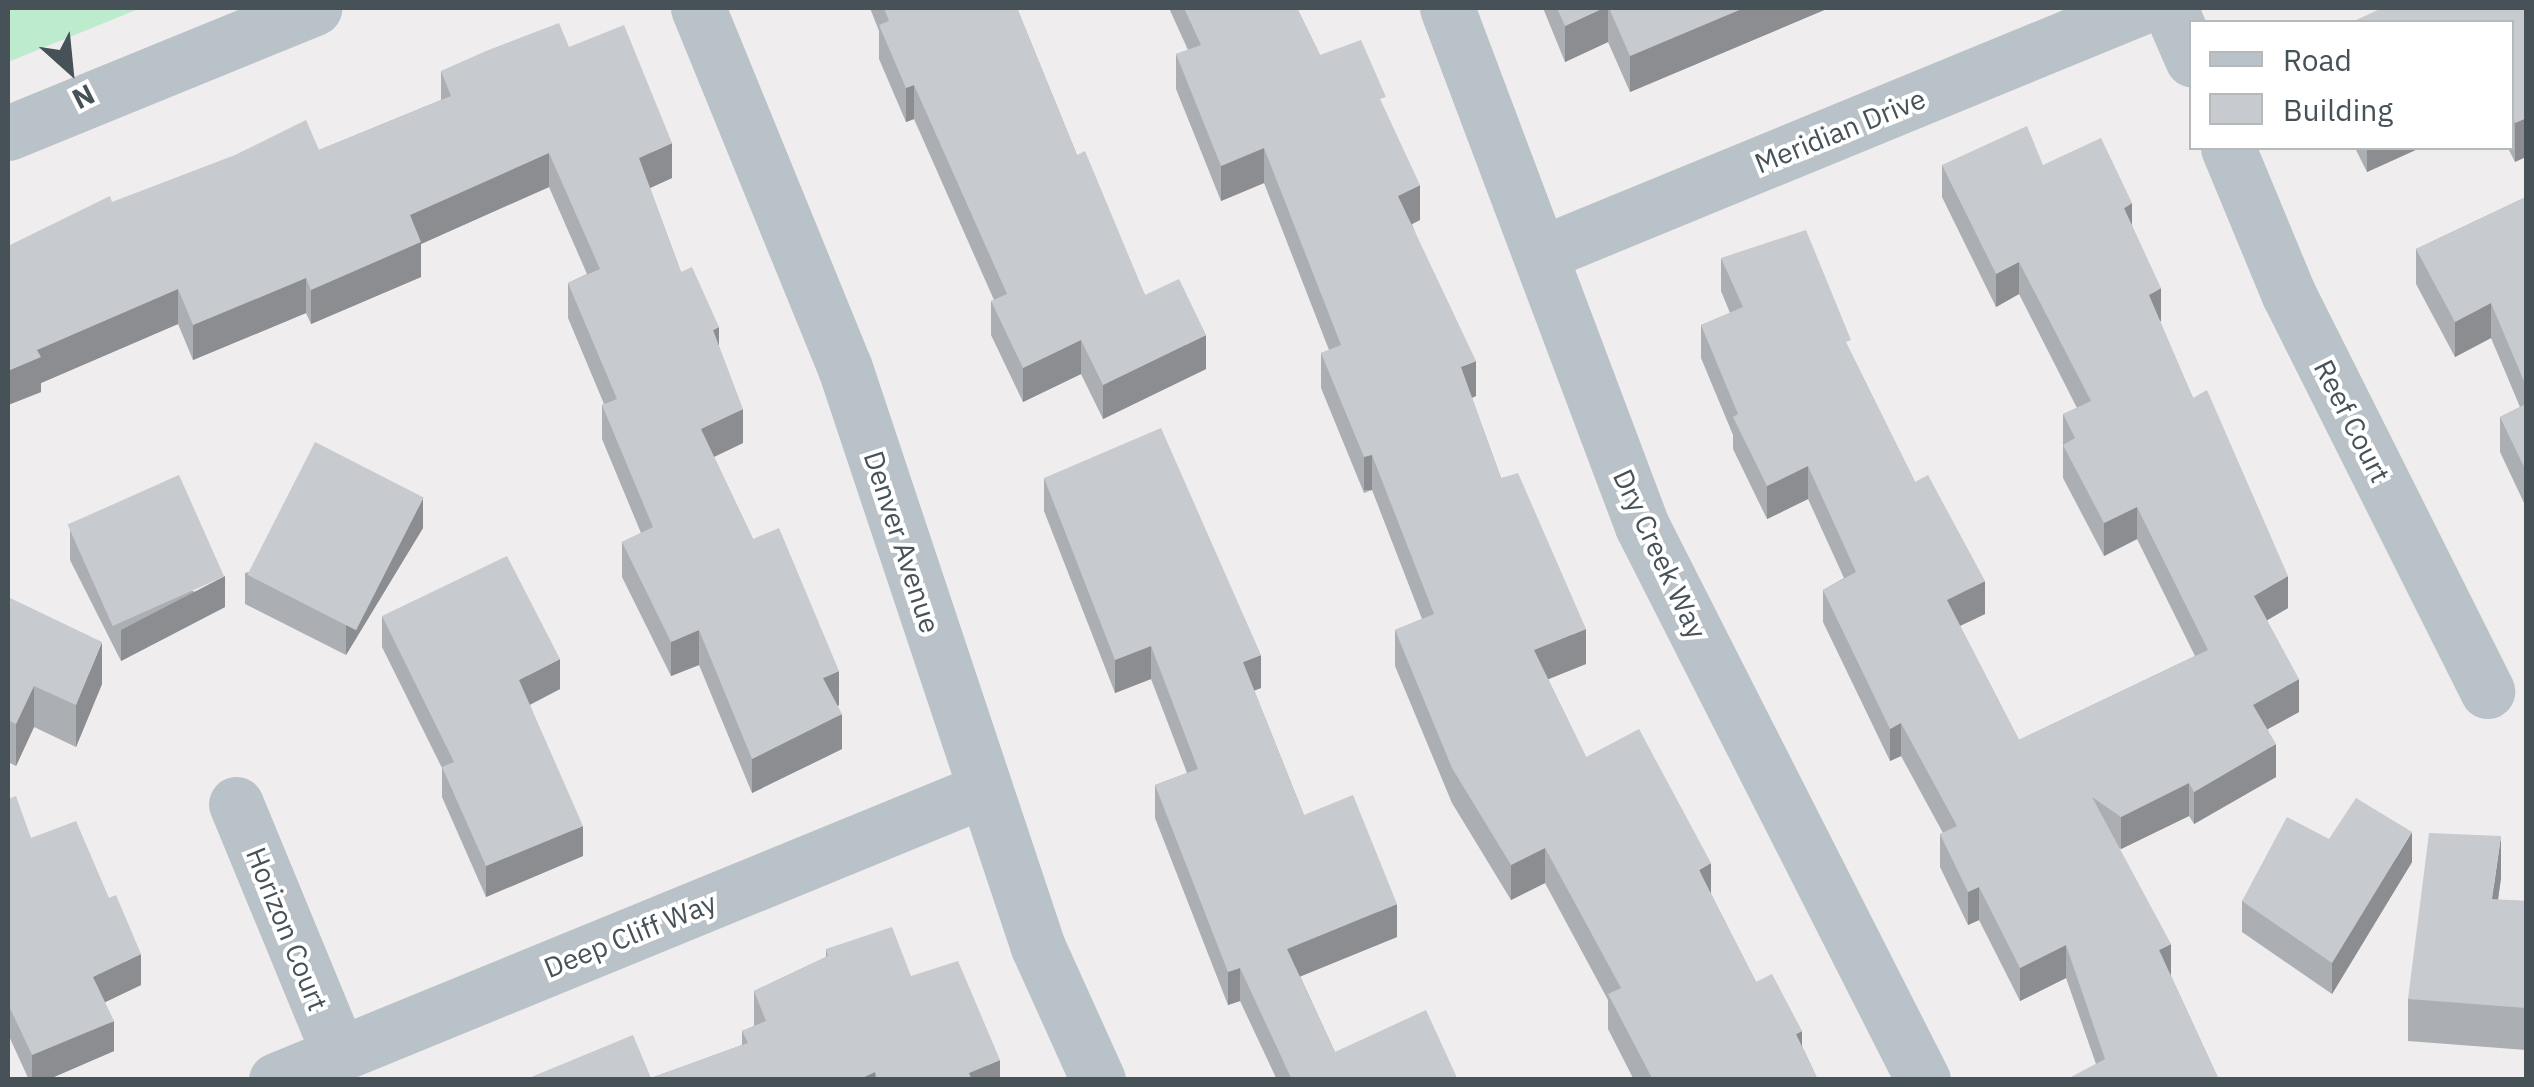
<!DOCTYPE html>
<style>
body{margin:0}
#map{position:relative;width:2534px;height:1087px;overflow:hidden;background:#efeded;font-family:"IBM Plex Sans",sans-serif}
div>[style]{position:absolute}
.green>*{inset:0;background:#bdebcd}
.minor>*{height:55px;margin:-27.5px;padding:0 27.5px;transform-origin:27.5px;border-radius:27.5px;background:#b9c2c8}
.wall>*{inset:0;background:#abaeb2}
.shaded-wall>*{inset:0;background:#8b8d91;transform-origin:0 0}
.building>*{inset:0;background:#c7cacf;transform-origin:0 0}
span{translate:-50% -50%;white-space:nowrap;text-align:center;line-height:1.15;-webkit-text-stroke:8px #fff;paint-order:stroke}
.street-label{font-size:28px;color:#465158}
.frame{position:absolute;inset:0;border:10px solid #465158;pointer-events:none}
.legend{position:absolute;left:2189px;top:20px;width:325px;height:130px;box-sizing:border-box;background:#fff;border:2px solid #b5b9bc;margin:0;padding:12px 18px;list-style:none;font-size:30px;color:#465158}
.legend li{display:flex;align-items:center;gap:20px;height:50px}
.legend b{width:50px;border:2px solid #b5b9bc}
.north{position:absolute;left:20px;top:20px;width:100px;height:100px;-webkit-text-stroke:8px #fff;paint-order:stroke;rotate:153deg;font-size:28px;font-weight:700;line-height:40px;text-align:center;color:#465158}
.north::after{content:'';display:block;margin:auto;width:35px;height:45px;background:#465158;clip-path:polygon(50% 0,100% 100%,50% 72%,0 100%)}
</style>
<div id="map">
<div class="green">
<div style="clip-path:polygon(8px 8px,141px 8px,8px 62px)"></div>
</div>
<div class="minor">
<div style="left:698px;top:8px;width:389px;rotate:67.8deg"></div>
<div style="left:845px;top:368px;width:610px;rotate:71.57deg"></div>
<div style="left:1038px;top:947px;width:146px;rotate:65.7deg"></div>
<div style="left:1447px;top:8px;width:553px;rotate:69.37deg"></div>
<div style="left:1642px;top:526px;width:621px;rotate:63.1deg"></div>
<div style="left:2170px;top:8px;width:56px;rotate:66.7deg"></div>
<div style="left:8px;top:133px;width:331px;rotate:-22.2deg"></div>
<div style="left:2228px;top:148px;width:159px;rotate:67.5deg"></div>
<div style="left:2289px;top:295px;width:443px;rotate:63.4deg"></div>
<div style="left:1540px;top:254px;width:648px;rotate:-22.33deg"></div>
<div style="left:236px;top:804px;width:270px;rotate:67.6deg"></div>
<div style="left:276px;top:1080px;width:765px;rotate:-22.27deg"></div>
</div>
<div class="wall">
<div style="clip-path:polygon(870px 8px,1017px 8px,1077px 155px,1145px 295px,1206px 369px,1103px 419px,1081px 374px,1023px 402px,991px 335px,991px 301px,994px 300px,914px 119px,906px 122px,879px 59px,879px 31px)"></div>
<div style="clip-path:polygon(1169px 8px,1297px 8px,1320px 55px,1386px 112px,1420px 220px,1412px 224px,1476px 396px,1472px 398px,1501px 478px,1586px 664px,1548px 679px,1586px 757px,1711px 894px,1756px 982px,1802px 1046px,1818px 1080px,1634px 1080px,1608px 1029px,1608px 1000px,1545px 883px,1511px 900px,1452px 803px,1395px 666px,1395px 630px,1422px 619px,1372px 490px,1364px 493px,1321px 388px,1321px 353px,1329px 350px,1264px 183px,1221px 201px,1176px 89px,1176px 54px,1188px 50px)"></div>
<div style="clip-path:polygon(1543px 8px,1829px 8px,1630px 92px,1608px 42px,1565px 62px)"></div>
<div style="clip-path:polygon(2526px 8px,2515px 162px,2508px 148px,2512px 148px,2512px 22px)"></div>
<div style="clip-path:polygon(569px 47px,672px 178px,650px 188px,681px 272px,719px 346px,743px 443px,714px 457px,753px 539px,839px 705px,838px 706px,842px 749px,752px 793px,699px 665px,671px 676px,622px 577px,622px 542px,641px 533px,602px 439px,602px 405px,604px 404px,568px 318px,568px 283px,587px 274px,549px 187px,421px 244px,421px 277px,311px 324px,306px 313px,193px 360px,178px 324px,41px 383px,41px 392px,8px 405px,8px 246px,319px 150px,441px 100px,441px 71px)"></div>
<div style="clip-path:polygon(2355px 148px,2420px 148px,2367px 172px)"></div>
<div style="clip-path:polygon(1942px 165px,2043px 165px,2132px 226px,2160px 322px,2193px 398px,2288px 608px,2267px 620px,2299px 712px,2268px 729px,2276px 777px,2194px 824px,2189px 816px,2121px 849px,2119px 848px,2171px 976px,2219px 1080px,2096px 1064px,2066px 978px,2020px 1001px,1979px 920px,1968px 925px,1940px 867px,1940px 834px,1943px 833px,1901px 756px,1890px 761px,1823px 622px,1823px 590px,1844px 578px,1808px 499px,1767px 519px,1733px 449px,1733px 435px,1701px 358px,1701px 325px,1730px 313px,1721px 291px,1721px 258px,1851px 353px,1915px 482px,1985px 614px,1960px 626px,2019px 740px,2195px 656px,2137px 539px,2104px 556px,2063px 478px,2063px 414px,2077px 408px,2019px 294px,1996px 307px,1942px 197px)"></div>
<div style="clip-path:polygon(2526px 197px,2526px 507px,2500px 452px,2500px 417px,2520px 407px,2491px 338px,2455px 357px,2416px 284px,2416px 249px)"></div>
<div style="clip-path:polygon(1044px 478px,1261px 688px,1254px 690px,1304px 815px,1397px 937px,1300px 976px,1335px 1052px,1458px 1080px,1277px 1080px,1240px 1001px,1228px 1005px,1155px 818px,1155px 785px,1187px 773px,1151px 679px,1115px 693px,1044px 511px)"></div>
<div style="clip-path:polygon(423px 528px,346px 655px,245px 604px,245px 573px)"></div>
<div style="clip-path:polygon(70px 529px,225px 607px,121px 661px,70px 560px)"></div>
<div style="clip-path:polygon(8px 597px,102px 684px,76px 747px,34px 727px,16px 766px,8px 762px)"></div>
<div style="clip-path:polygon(382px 616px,560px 689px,530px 705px,583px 856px,486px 897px,442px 797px,442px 768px,382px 647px)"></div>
<div style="clip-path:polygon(8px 799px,31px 838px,141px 985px,105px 1002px,114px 1051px,47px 1080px,29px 1080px,8px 1034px)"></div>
<div style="clip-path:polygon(2329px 839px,2412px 862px,2332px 994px,2242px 932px,2242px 901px)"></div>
<div style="clip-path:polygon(2501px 878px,2498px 900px,2526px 901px,2526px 1050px,2408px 1041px,2408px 999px)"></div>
<div style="clip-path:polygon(826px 949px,911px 976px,1000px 1080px,524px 1080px,651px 1078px,742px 1045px,742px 1031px,754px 1026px,754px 991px,826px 957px)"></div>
</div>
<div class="shaded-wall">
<div style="clip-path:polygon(1604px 8px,1608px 8px,1608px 42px,1565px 62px,1565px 26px)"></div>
<div style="clip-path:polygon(1744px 8px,1829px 8px,1630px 92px,1630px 56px)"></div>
<div style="clip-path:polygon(914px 85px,914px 119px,906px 122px,906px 88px)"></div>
<div style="clip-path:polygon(2526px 118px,2526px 157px,2515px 162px,2515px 123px)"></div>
<div style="clip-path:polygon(672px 143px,672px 178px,639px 193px,639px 158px)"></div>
<div style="clip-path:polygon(1264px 148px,1264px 183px,1221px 201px,1221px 166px)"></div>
<div style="clip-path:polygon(2367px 148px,2420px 148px,2367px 172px)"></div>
<div style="clip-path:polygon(549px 153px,549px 187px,421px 244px,421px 277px,311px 324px,311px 290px,410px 215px)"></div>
<div style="clip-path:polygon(1420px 185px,1420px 220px,1398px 231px,1398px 196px)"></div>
<div style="clip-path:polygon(2132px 203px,2132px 236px,2124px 208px)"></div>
<div style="clip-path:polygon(2019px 262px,2019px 294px,1996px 307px,1996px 274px)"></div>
<div style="clip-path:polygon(306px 278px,306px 313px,193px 360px,193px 325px)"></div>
<div style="clip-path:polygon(2161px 288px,2161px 321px,2149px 327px,2149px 295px)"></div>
<div style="clip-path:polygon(178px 289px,178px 324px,41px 383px,41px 392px,8px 405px,8px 371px,37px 350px)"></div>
<div style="clip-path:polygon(2491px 303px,2491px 338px,2455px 357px,2455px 322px)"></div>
<div style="clip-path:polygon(719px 327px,719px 362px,713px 330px)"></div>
<div style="clip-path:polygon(1206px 335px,1206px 369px,1103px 419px,1103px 385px)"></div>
<div style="clip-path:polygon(1081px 340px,1081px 374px,1023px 402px,1023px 368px)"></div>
<div style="clip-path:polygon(1476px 361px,1476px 396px,1461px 402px,1461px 367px)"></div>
<div style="clip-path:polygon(743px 409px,743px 443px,701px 463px,701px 429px)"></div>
<div style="left:1372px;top:455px;width:35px;height:8px;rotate:90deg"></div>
<div style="clip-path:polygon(1808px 466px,1808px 499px,1767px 519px,1767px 486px)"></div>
<div style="clip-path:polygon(423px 498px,423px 528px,346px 655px,346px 625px)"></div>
<div style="clip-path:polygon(2137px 507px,2137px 539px,2104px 556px,2104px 523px)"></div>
<div style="clip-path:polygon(225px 576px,225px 607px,121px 661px,121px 630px)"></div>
<div style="clip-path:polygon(2288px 576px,2288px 608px,2254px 628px,2254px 596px)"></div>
<div style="clip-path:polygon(1985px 581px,1985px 614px,1947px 632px,1947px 600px)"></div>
<div style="clip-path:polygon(1586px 629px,1586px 664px,1534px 685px,1534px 650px)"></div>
<div style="clip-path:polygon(699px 630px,699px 665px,671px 676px,671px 642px)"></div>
<div style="clip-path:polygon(102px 642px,102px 684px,76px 747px,76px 705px)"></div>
<div style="clip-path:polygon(1151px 646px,1151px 679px,1115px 693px,1115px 660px)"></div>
<div style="clip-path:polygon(1261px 655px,1261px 688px,1243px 695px,1243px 662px)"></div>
<div style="clip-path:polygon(560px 659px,560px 689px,519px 710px,519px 680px)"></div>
<div style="clip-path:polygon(839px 671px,839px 705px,823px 712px,823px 678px)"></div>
<div style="clip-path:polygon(2299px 679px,2299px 712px,2253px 737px,2253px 705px)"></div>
<div style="clip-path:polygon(34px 686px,34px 727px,16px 766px,16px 724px)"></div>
<div style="clip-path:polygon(842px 714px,842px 749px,752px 793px,752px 759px)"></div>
<div style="clip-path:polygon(1901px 723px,1901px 756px,1890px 761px,1890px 729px)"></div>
<div style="clip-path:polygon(2276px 744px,2276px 777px,2194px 824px,2194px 792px)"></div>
<div style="clip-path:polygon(2189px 783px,2189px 816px,2121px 849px,2121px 817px)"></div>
<div style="clip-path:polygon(583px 826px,583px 856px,486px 897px,486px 866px)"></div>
<div style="clip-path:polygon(2412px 832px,2412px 862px,2332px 994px,2332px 963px)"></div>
<div style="clip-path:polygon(2501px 836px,2501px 878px,2492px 941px,2492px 899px)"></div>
<div style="clip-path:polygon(1545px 848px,1545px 883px,1511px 900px,1511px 865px)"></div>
<div style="clip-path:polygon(1711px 863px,1711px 898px,1699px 870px)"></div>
<div style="clip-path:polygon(1979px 887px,1979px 920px,1968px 925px,1968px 892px)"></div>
<div style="clip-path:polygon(1397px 904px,1397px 937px,1287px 982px,1287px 949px)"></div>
<div style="clip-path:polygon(2171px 944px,2171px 977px,2159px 950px)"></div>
<div style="clip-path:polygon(2066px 945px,2066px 978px,2020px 1001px,2020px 968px)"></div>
<div style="clip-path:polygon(141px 954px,141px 985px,93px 1008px,93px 977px)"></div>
<div style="clip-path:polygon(1240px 968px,1240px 1001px,1228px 1005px,1228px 972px)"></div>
<div style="clip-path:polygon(114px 1021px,114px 1051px,47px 1080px,32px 1080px,32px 1055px)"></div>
<div style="clip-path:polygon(1802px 1031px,1802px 1066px,1796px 1034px)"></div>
<div style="clip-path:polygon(1000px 1060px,1000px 1080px,969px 1080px,969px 1073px)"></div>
<div style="clip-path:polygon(875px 1072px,875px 1080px,858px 1080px)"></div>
</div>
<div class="building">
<div style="clip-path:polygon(884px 8px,1017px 8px,1077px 155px,1085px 151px,1145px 295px,1179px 279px,1206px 335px,1103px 385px,1081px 340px,1023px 368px,991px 301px,1007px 294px,914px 85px,906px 88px,879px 25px,889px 21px)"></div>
<div style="clip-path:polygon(1184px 8px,1297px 8px,1320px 55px,1361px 40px,1386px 97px,1380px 99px,1420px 185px,1398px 196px,1476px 361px,1461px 367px,1501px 478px,1518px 473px,1586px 629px,1534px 650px,1586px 757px,1639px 729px,1711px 863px,1699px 870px,1756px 982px,1772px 974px,1802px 1031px,1796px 1034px,1818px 1080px,1653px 1080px,1608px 994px,1621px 988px,1545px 848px,1511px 865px,1452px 768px,1395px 630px,1434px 614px,1372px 455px,1364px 457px,1321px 353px,1341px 345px,1264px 148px,1221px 166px,1176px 54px,1201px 45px)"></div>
<div style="clip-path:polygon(1557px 8px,1604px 8px,1565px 26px)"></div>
<div style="clip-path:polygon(1609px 8px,1744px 8px,1630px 56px)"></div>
<div style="clip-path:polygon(2382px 8px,2526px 8px,2526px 118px,2515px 123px,2512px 115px,2512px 22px,2352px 22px)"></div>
<div style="clip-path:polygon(559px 23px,569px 47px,624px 25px,672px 143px,639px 158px,681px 272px,692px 267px,719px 327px,713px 330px,743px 409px,701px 429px,753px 539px,779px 528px,839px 671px,823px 678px,842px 714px,752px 759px,699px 630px,671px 642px,622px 542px,653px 527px,602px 405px,617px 399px,568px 283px,600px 269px,549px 153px,410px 215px,421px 242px,311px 290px,306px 278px,193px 325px,178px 289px,37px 350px,41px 357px,8px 371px,8px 246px,110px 196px,112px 202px,235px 155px,306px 120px,319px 150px,451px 96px,441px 71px,486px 51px)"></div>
<div style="clip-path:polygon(2027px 126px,2043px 165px,2101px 138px,2132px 203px,2124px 208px,2161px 288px,2149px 295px,2193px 398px,2207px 390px,2288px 576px,2254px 596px,2299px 679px,2253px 705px,2276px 744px,2194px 792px,2189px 783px,2121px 817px,2092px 797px,2171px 944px,2159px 950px,2219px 1080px,2070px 1080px,2069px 1078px,2105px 1059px,2066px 945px,2020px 968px,1979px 887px,1968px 892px,1940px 834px,1957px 826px,1901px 723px,1890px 729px,1823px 590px,1856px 572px,1808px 466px,1767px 486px,1733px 417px,1738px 414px,1701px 325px,1743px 307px,1721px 258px,1806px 230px,1851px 340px,1846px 342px,1915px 482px,1928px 475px,1985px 581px,1947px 600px,2019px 740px,2208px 650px,2137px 507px,2104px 523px,2063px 445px,2075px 438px,2063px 414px,2091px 401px,2019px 262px,1996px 274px,1942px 165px)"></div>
<div style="clip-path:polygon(2526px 197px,2526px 386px,2491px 303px,2455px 322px,2416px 249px)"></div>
<div style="clip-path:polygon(2526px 404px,2526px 471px,2500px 417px)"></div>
<div style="clip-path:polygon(1161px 428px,1261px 655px,1243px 662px,1304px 815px,1353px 795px,1397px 904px,1287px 949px,1335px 1052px,1426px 1010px,1458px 1080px,1292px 1080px,1240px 968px,1228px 972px,1155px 785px,1198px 769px,1151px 646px,1115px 660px,1044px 478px)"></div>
<div style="left:315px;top:442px;width:122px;height:149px;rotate:27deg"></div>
<div style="left:179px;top:475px;width:111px;height:122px;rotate:66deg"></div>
<div style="clip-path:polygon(507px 556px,560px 659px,519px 680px,583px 826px,486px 866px,442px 767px,454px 762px,382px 616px)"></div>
<div style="clip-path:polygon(8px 597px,102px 642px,76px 705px,34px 686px,16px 724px,8px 720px)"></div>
<div style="clip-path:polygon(16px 796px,31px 838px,76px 821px,109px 898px,116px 895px,141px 954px,93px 977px,114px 1021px,32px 1055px,8px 1004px,8px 799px)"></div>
<div style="clip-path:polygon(2356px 798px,2412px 832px,2332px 963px,2242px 901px,2287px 817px,2329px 839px)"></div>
<div style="clip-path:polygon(2429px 833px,2501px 836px,2492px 899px,2526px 901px,2526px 1008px,2408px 999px)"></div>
<div style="clip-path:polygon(892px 927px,911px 976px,958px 961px,1000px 1060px,969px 1073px,972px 1080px,878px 1080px,875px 1072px,858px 1080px,524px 1080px,633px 1035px,651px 1078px,748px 1043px,742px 1031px,766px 1021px,754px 991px,828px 956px,826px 949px)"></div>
</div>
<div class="street-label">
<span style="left:1840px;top:131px;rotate:-22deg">Meridian Drive</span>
<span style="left:2352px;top:421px;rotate:63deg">Reef Court</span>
<span style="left:902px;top:542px;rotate:72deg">Denver Avenue</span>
<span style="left:1660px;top:554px;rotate:65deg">Dry Creek Way</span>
<span style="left:287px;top:929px;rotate:68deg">Horizon Court</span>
<span style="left:630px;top:935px;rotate:-22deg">Deep Cliff Way</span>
</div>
<div class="frame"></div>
<ul class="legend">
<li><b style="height:12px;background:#b9c2c8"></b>Road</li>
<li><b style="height:28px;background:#c7cacf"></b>Building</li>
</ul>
<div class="north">N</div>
</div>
